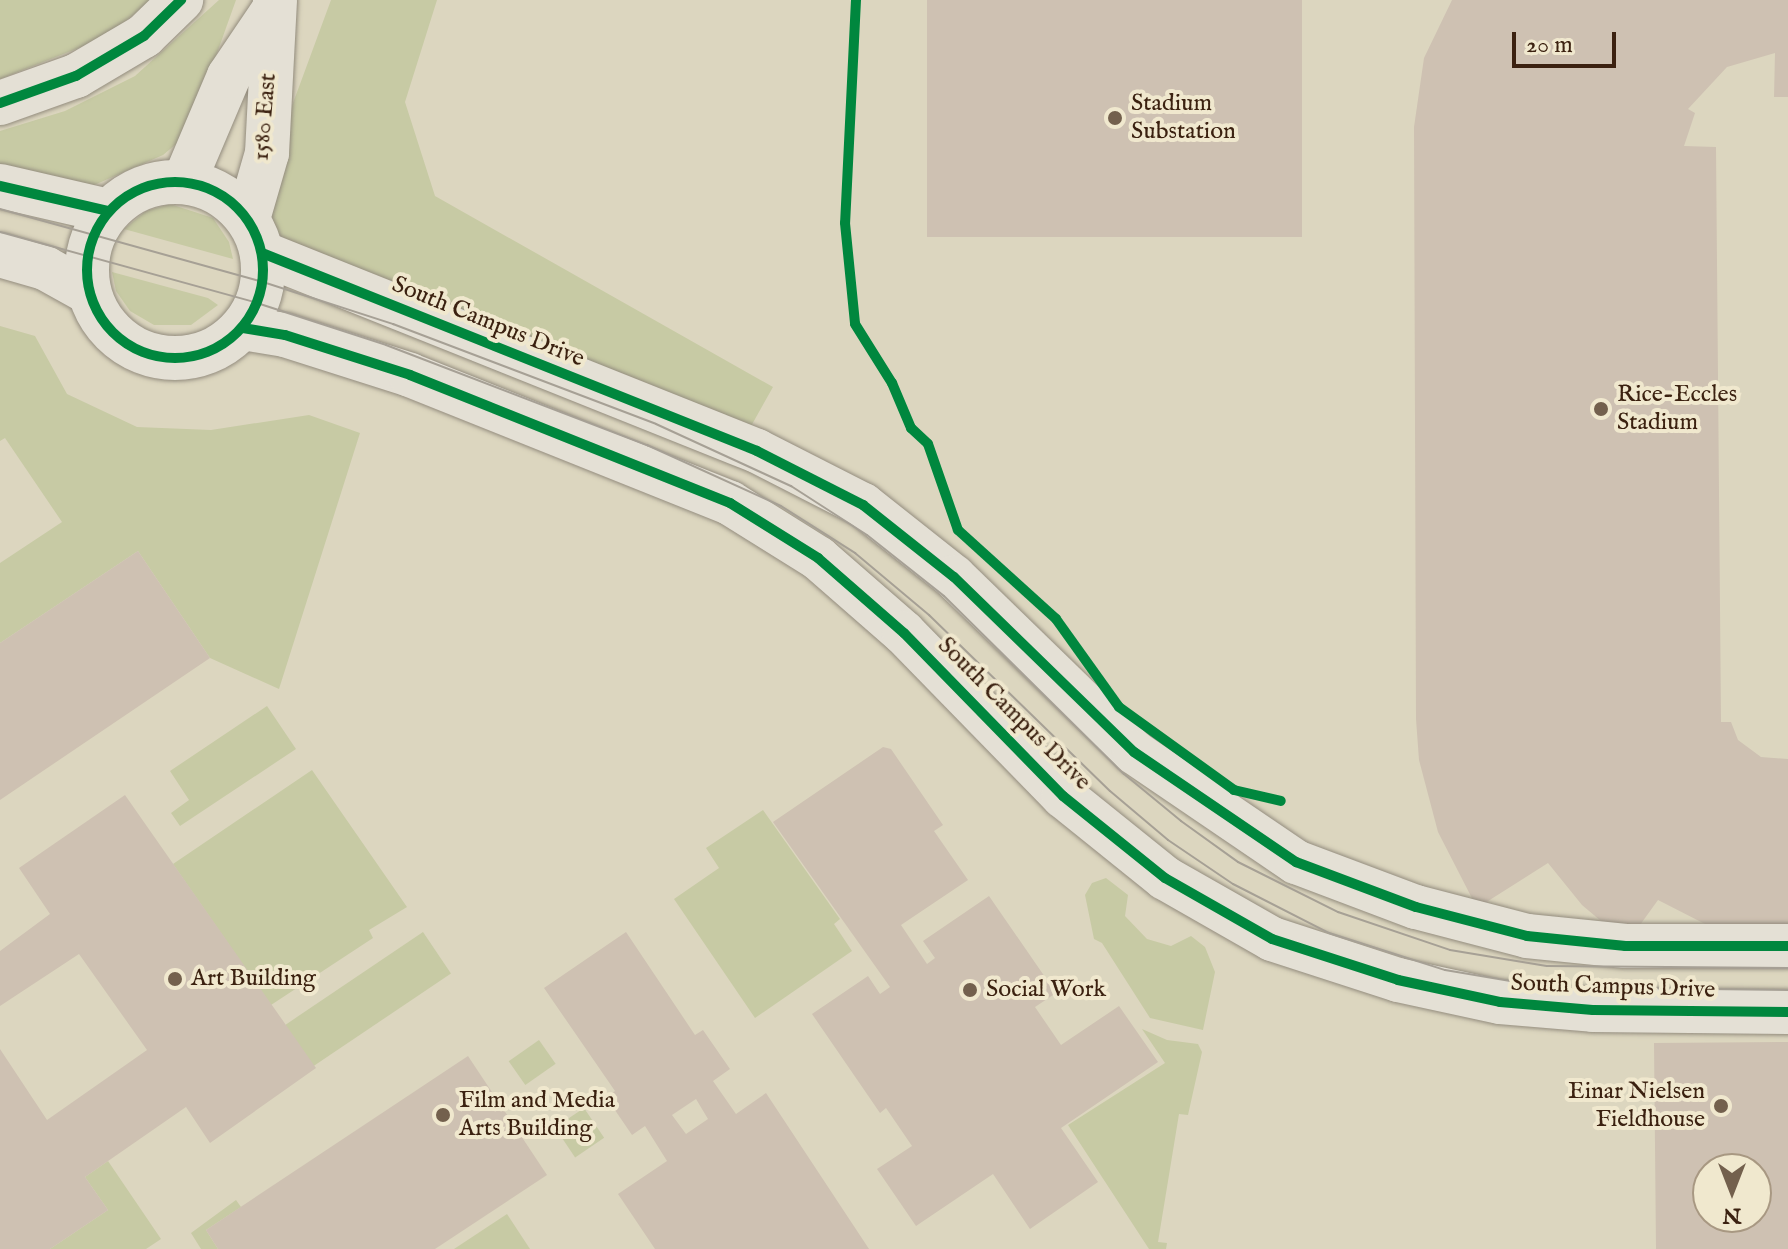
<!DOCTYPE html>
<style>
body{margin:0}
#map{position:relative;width:1788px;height:1249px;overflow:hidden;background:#dcd6bf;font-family:"IM FELL English",serif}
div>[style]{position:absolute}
.green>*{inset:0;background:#c7caa4;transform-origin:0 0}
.building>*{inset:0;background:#cec1b2;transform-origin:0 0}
.roads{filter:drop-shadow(0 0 2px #938c7e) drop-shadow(0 0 2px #938c7e)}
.tertiary>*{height:44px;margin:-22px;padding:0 22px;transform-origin:22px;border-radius:22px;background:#e4e0d5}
.tertiary>.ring{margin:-22px;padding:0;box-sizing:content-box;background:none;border:44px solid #e4e0d5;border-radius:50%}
.tram>*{height:2px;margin:-1px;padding:0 1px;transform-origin:1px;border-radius:1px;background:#a6a095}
.cycleway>*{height:10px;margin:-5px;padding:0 5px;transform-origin:5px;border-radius:5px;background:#00873e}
.cycleway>.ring{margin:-5px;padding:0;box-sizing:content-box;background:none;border:10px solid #00873e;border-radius:50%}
.dots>*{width:22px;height:22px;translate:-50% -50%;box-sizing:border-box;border:4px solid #f0e8ce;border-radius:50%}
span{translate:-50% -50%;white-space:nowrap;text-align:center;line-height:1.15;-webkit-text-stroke:8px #f0e8ce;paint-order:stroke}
.poi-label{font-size:24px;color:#3b2110}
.left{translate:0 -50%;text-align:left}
.right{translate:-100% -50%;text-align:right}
.street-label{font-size:24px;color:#3b2110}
.north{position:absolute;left:1692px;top:1153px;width:80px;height:80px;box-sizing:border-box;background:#f0e8ce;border:2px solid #a89882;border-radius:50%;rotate:180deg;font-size:22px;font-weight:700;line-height:32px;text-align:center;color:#3b2110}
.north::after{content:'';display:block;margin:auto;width:28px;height:36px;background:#73604d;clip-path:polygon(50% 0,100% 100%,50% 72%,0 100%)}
.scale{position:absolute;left:1512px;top:32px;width:104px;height:36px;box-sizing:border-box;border:4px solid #3b2110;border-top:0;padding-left:10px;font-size:24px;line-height:28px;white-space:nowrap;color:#3b2110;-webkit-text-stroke:6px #f0e8ce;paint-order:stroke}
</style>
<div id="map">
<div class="green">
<div style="clip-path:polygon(0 0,152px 0,104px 38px,0 79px)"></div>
<div style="clip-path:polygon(219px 0,236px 0,188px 134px,163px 155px,85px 189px,0 172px,0 131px,65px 111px,135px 76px)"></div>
<div style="clip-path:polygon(331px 0,437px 0,405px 102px,435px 196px,773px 387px,750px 428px,285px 242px,270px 222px,261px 190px)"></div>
<div style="clip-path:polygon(170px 204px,213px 218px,229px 242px,233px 259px,124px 229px,146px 211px)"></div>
<div style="clip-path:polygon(112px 272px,208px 298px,218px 305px,191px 325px,154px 325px,130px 311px,116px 291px)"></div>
<div style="clip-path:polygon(0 326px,35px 336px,67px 394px,137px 427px,211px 430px,309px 415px,360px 433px,279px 689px,210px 658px,138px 551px,0 643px,0 563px,62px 522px,5px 438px,0 441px)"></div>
<div style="clip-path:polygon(267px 706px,296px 749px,180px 826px,171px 813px,189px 800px,170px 771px)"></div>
<div style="clip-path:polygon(312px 770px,407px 907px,369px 930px,373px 938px,271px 1005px,173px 864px)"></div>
<div style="clip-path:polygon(763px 810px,840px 919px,834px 924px,852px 951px,755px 1018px,674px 899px,719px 868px,706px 848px)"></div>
<div style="clip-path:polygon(1106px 878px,1128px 895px,1125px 916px,1147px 939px,1171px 946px,1191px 936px,1205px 947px,1215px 972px,1203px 1030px,1150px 1018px,1102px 943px,1094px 939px,1085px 895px,1092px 883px)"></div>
<div style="left:423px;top:932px;width:50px;height:167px;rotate:56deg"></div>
<div style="clip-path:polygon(1142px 1029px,1167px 1040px,1198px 1044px,1202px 1052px,1188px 1115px,1179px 1114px,1158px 1242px,1167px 1243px,1166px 1249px,1149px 1249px,1068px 1125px,1165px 1063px)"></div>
<div style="left:539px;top:1040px;width:29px;height:37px;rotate:55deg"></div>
<div style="left:584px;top:1108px;width:36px;height:35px;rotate:56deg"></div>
<div style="clip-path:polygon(108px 1161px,161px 1239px,146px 1249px,50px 1249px,108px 1210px,85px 1177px)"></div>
<div style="clip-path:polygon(236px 1200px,241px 1207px,206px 1230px,218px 1249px,201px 1249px,191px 1233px)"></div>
<div style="clip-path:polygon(507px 1214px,530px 1249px,454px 1249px)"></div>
</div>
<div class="building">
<div style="left:927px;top:0;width:375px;height:237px"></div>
<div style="clip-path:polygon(1452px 0,1788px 0,1788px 97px,1774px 97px,1775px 53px,1727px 67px,1688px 109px,1695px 113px,1684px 146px,1716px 147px,1721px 722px,1731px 722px,1738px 740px,1761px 757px,1788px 759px,1788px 939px,1707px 925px,1658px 900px,1627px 943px,1582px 905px,1548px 863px,1477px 908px,1438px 832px,1419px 760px,1416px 719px,1414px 127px,1424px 58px)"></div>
<div style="clip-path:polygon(138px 551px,210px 658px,0 800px,0 643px)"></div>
<div style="clip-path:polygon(883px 747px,891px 749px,943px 825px,934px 831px,968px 880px,901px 925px,927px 964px,935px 958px,923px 941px,989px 896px,1056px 993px,1035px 1007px,1061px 1045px,1119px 1006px,1158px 1062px,1061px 1128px,1098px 1182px,1030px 1229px,993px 1174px,916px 1226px,877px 1169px,912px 1146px,886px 1108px,880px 1113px,812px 1014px,868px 976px,880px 994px,890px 987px,773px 822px)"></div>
<div style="clip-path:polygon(125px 795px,316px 1068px,210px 1143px,186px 1107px,85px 1177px,108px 1210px,50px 1249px,0 1249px,0 1049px,47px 1120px,147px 1050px,79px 954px,0 1006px,0 951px,50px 914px,19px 868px)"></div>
<div style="clip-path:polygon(evenodd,626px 932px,695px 1035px,703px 1030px,730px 1069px,713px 1081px,736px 1114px,766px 1093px,869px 1249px,655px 1249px,618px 1194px,667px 1161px,645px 1126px,632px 1135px,606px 1097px,615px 1091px,544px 988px,626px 932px,696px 1099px,708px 1119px,686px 1134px,672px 1115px,696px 1099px)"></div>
<div style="clip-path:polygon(evenodd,1788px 1042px,1788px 1249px,1656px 1249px,1654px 1043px,1788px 1042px,1708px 1169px,1756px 1169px,1756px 1217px,1708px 1217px,1708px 1169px)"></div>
<div style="clip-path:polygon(468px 1056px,547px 1175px,435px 1249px,218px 1249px,206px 1230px)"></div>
</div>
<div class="roads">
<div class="tertiary">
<div style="left:0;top:103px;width:81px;rotate:-19.6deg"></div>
<div style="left:76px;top:76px;width:79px;rotate:-30.5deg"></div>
<div style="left:144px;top:36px;width:52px;rotate:-44.2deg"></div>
<div class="ring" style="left:87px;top:182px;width:132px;height:132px"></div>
<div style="left:184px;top:182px;width:115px;rotate:-67deg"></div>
<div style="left:229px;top:76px;width:75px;rotate:-55.9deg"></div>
<div style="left:0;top:186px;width:111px;rotate:13deg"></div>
<div style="left:248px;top:219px;width:69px;rotate:-73.9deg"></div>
<div style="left:267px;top:153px;width:153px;rotate:-87deg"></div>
<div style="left:262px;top:253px;width:533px;rotate:21.8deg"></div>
<div style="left:757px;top:451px;width:119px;rotate:27deg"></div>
<div style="left:863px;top:505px;width:116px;rotate:38.4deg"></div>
<div style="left:954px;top:577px;width:251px;rotate:44.2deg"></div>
<div style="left:1134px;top:752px;width:196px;rotate:34.2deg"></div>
<div style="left:1296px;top:862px;width:128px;rotate:20.6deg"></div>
<div style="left:1416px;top:907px;width:115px;rotate:14.6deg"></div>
<div style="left:1527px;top:936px;width:99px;rotate:5.8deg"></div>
<div style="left:1625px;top:946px;width:163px"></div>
<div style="left:0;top:255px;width:47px;rotate:16.1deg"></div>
<div style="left:45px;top:268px;width:49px;rotate:29.2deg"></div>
<div style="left:243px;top:328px;width:43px;rotate:9.5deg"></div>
<div style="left:285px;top:335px;width:131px;rotate:17.7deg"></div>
<div style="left:410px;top:375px;width:345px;rotate:21.8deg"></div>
<div style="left:730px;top:503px;width:104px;rotate:32deg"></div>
<div style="left:818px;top:558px;width:114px;rotate:41.1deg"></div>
<div style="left:904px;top:633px;width:228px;rotate:45.7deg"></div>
<div style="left:1063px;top:796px;width:131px;rotate:38.8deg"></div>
<div style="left:1165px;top:878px;width:123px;rotate:29.7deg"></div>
<div style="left:1272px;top:939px;width:133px;rotate:18deg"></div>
<div style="left:1398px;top:980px;width:104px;rotate:12.2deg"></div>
<div style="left:1500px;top:1002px;width:93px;rotate:4.9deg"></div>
<div style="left:1593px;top:1010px;width:195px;rotate:0.6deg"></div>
</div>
</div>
<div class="tram">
<div style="left:0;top:209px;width:273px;rotate:15.5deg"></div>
<div style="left:263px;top:282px;width:137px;rotate:17.9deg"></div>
<div style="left:393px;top:324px;width:281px;rotate:20.8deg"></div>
<div style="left:656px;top:424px;width:149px;rotate:24.7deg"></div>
<div style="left:791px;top:486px;width:90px;rotate:32.8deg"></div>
<div style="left:867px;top:535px;width:98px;rotate:38.4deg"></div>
<div style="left:944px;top:596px;width:253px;rotate:44.7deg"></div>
<div style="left:1124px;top:774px;width:74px;rotate:39.5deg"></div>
<div style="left:1181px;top:821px;width:70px;rotate:35.7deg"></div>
<div style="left:1238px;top:862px;width:112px;rotate:26.6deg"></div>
<div style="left:1338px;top:912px;width:118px;rotate:18.7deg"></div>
<div style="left:1450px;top:950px;width:98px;rotate:9.4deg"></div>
<div style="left:1547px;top:966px;width:241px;rotate:0.5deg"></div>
<div style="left:0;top:232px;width:267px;rotate:15.4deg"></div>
<div style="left:257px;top:303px;width:136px;rotate:18deg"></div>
<div style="left:386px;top:345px;width:280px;rotate:21deg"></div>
<div style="left:647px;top:445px;width:147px;rotate:24.5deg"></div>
<div style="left:781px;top:506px;width:88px;rotate:32.4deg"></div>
<div style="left:855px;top:553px;width:97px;rotate:40deg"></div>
<div style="left:929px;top:615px;width:252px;rotate:44.2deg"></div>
<div style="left:1110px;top:791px;width:76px;rotate:40.2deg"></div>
<div style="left:1168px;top:840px;width:78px;rotate:34.1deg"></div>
<div style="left:1233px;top:884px;width:108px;rotate:27deg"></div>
<div style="left:1329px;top:933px;width:122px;rotate:17.7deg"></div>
<div style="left:1445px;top:970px;width:101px;rotate:9.6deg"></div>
<div style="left:1545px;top:987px;width:243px;rotate:0.7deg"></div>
</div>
<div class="cycleway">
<div style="left:856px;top:0;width:223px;rotate:92.8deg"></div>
<div style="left:845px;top:223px;width:101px;rotate:84.3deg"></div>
<div style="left:855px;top:324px;width:70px;rotate:57.9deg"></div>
<div style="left:892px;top:383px;width:49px;rotate:67.1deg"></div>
<div style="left:911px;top:428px;width:23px;rotate:43deg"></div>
<div style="left:928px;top:444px;width:91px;rotate:70.8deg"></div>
<div style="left:958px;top:530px;width:132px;rotate:42.2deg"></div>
<div style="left:1056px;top:619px;width:108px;rotate:54.4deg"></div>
<div style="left:1119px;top:707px;width:142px;rotate:35.8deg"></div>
<div style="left:1234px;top:790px;width:48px;rotate:13.2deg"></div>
<div style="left:0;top:103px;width:81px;rotate:-19.6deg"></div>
<div style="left:76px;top:76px;width:79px;rotate:-30.5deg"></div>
<div style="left:144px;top:36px;width:52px;rotate:-44.2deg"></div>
<div class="ring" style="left:87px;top:182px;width:166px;height:166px"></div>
<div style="left:0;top:186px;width:111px;rotate:13deg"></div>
<div style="left:262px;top:253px;width:533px;rotate:21.8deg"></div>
<div style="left:757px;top:451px;width:119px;rotate:27deg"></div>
<div style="left:863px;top:505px;width:116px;rotate:38.4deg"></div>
<div style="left:954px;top:577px;width:251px;rotate:44.2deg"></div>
<div style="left:1134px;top:752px;width:196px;rotate:34.2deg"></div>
<div style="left:1296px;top:862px;width:128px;rotate:20.6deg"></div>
<div style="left:1416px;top:907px;width:115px;rotate:14.6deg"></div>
<div style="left:1527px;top:936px;width:99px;rotate:5.8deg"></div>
<div style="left:1625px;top:946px;width:163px"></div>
<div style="left:243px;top:328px;width:43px;rotate:9.5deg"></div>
<div style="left:285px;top:335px;width:131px;rotate:17.7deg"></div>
<div style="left:410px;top:375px;width:345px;rotate:21.8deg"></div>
<div style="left:730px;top:503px;width:104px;rotate:32deg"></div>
<div style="left:818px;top:558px;width:114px;rotate:41.1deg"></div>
<div style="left:904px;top:633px;width:228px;rotate:45.7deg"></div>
<div style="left:1063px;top:796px;width:131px;rotate:38.8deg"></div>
<div style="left:1165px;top:878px;width:123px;rotate:29.7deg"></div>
<div style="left:1272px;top:939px;width:133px;rotate:18deg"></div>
<div style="left:1398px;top:980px;width:104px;rotate:12.2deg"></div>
<div style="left:1500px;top:1002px;width:93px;rotate:4.9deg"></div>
<div style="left:1593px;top:1010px;width:195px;rotate:0.6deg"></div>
</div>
<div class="dots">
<div style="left:1115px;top:118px;background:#73604d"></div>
<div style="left:1601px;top:409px;background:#73604d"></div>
<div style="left:175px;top:979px;background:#73604d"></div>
<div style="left:970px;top:990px;background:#73604d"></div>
<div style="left:1721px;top:1106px;background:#73604d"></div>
<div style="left:443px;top:1115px;background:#73604d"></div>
</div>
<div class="poi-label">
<span class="left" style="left:1131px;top:118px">Stadium<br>Substation</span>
<span class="left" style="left:1617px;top:409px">Rice-Eccles<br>Stadium</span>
<span class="left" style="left:191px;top:979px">Art Building</span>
<span class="left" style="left:986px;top:990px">Social Work</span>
<span class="right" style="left:1705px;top:1106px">Einar Nielsen<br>Fieldhouse</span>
<span class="left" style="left:459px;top:1115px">Film and Media<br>Arts Building</span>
</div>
<div class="street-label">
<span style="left:265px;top:117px;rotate:-85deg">1580 East</span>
<span style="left:488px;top:322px;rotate:22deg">South Campus Drive</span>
<span style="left:1014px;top:714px;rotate:45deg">South Campus Drive</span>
<span style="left:1613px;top:987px;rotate:2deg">South Campus Drive</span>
</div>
<div class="north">N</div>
<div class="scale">20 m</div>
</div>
